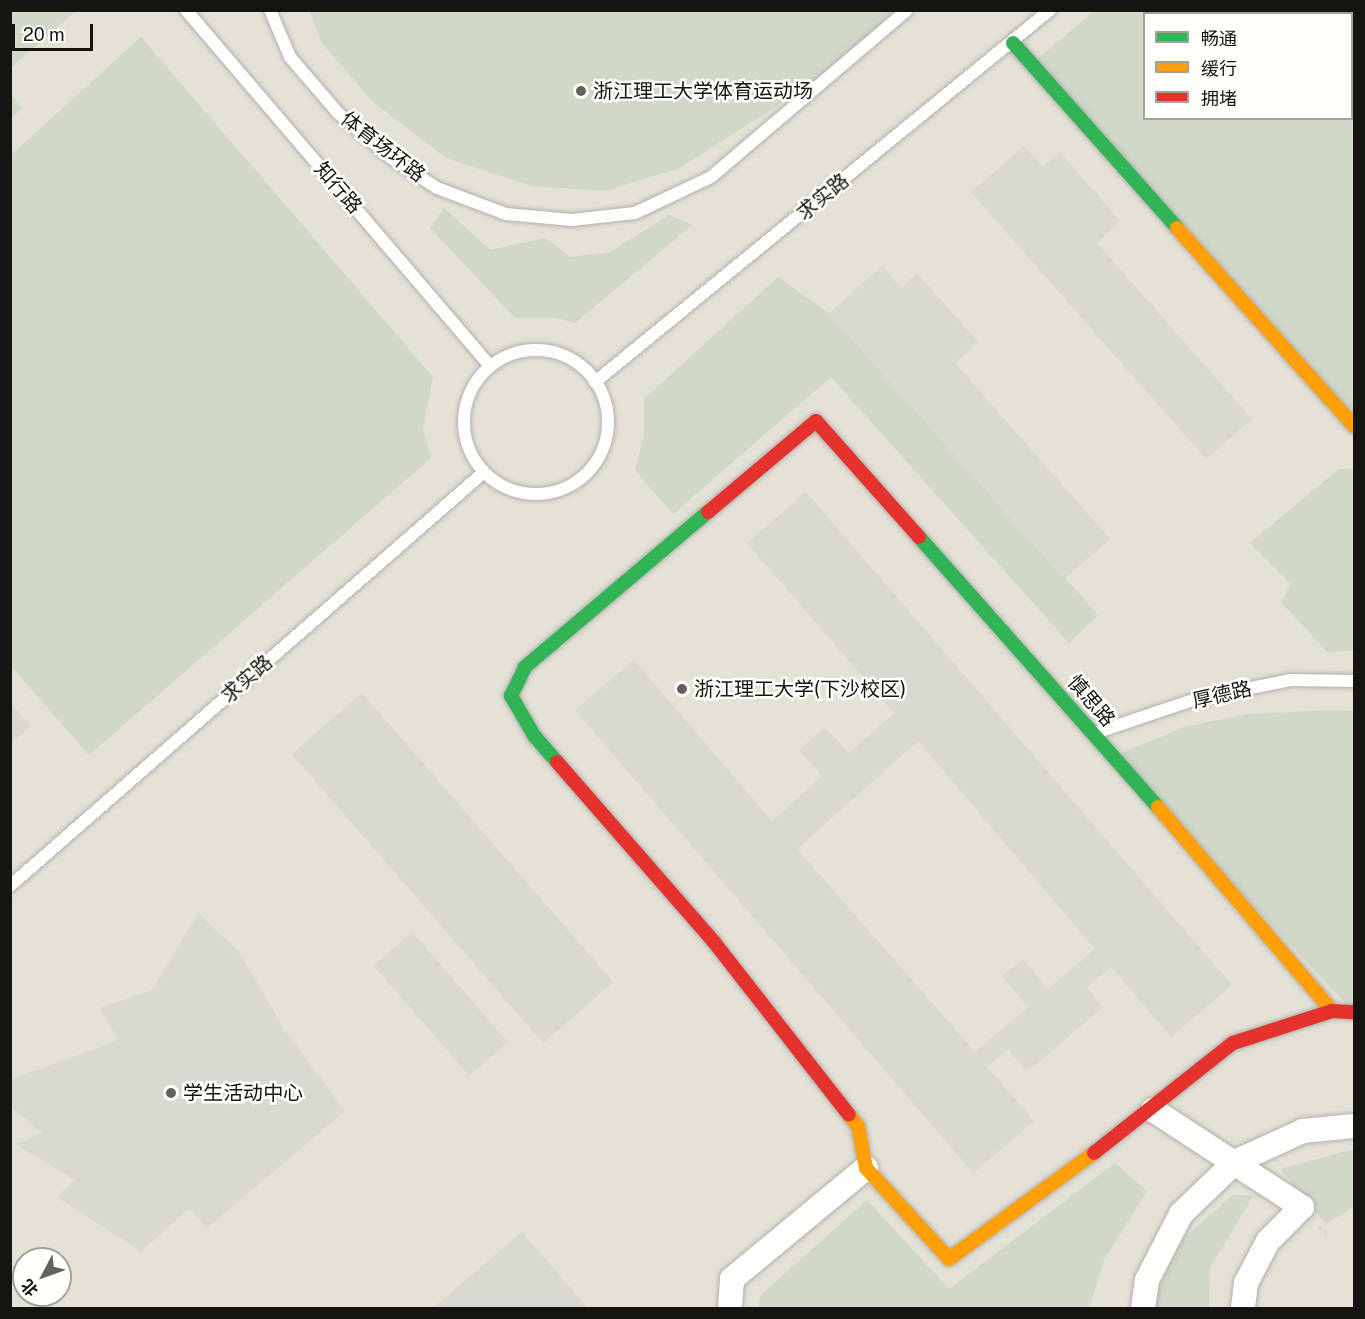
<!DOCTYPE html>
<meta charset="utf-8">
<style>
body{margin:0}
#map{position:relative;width:1365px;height:1319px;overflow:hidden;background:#f1f0eb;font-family:"Public Sans","Noto Sans SC",sans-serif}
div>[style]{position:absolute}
.built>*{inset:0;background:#e4e1d7}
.green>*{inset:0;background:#d1d8c8}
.building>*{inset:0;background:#dad9d1;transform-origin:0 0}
.path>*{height:4px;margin-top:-2px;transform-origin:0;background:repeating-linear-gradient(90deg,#d9d9d7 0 4.5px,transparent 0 7.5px)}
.roads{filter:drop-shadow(0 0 2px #b1b1ad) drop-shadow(0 0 2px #b1b1ad)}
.lane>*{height:12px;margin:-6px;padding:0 6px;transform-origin:6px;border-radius:6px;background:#fdfdfc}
.lane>.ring{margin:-6px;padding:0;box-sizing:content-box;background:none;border:12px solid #fdfdfc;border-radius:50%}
.street>*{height:24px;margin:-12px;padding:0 12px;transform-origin:12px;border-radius:12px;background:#fdfdfc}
.fast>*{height:14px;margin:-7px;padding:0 7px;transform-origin:7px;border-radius:7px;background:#30b455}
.slow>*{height:14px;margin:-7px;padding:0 7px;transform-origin:7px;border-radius:7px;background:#ff9f0a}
.jam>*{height:14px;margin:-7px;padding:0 7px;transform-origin:7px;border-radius:7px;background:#e5322d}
.dots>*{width:16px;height:16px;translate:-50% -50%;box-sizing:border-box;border:3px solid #fffffb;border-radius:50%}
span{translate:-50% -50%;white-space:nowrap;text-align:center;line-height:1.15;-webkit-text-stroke:5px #fffffb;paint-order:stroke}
.poi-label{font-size:20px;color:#151411}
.left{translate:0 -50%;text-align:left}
.street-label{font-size:20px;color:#151411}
.frame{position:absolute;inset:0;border:12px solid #151411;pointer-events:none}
.legend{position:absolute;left:1143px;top:12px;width:210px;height:108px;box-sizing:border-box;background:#fffffb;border:2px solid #a1a19d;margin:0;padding:8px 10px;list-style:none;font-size:18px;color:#151411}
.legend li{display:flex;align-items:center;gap:12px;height:30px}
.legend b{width:30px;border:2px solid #a1a19d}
.north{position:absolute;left:12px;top:1247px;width:60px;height:60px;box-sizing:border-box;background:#fffffb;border:2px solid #a1a19d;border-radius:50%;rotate:229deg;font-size:16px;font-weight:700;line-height:24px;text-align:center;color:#151411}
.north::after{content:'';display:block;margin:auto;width:21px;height:27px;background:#62615d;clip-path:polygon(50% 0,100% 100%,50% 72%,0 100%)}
.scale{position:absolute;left:12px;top:24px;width:81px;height:27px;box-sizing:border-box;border:3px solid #151411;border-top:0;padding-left:8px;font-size:18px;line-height:21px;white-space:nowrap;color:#151411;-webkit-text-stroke:4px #fffffb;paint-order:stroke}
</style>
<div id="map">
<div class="built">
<div style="clip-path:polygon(evenodd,11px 11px,1354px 11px,1354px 1308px,11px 1308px,11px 11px,1144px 14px,1352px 14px,1352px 118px,1144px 118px,1144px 14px,11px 11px,24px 1259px,60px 1259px,60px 1295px,24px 1295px,24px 1259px)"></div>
</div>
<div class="green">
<div style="clip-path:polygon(11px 10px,76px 10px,76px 11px,11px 67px)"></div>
<div style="clip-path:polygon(309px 11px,896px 11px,816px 81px,680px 168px,605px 191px,532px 186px,446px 158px,373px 102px,322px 43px)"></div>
<div style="clip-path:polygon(evenodd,1094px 11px,1354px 11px,1354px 426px,1032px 64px,1094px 11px,1144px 14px,1352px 14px,1352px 118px,1144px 118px,1144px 14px)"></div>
<div style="clip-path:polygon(141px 37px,433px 377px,423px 429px,431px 458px,89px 755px,11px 666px,11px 155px)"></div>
<div style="clip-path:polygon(11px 94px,22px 108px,11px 118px,10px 118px)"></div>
<div style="clip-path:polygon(444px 208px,490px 250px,545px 238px,571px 257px,610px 252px,669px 215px,692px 225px,575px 323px,556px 318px,515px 318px,430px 228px)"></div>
<div style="clip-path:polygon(778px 277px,829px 313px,1098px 615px,1069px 643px,831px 377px,673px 514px,635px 470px,644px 435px,644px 399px)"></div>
<div style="clip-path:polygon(1339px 469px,1354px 469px,1354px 650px,1327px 652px,1281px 602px,1291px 584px,1250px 543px)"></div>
<div style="clip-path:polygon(1329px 710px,1354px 711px,1354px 1012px,1113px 757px,1184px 727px,1248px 714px)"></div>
<div style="clip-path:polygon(1354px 1149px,1354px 1206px,1326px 1224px,1280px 1169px)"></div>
<div style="clip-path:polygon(1115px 1163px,1147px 1191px,1104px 1260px,1089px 1308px,758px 1308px,761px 1295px,867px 1200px,949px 1289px)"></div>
<div style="clip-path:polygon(1233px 1195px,1253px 1196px,1210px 1268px,1209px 1308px,1154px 1308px,1156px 1296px,1180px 1241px)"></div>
</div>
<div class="building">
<div style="clip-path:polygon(1024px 146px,1043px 167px,1060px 152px,1120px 221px,1097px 243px,1252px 419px,1206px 459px,971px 192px)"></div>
<div style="clip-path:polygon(882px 266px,901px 288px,917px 273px,978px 342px,955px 363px,1110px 539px,1064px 579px,829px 313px)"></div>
<div style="clip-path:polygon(evenodd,806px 492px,1232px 985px,1171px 1037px,1111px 967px,1087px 987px,1103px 1007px,1027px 1072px,1008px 1049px,987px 1067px,1034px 1121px,973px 1173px,575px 710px,634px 660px,772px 821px,822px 776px,799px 750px,825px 727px,849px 753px,894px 713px,747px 543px,806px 492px,918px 741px,1095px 949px,1048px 989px,1023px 959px,1002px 976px,1028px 1007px,975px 1052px,797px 849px,918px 741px)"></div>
<div style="left:362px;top:693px;width:383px;height:93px;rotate:49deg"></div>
<div style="clip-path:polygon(10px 703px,31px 726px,10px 744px)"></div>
<div style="clip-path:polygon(198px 913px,239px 952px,284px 1029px,345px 1111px,207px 1228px,189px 1208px,141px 1252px,57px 1197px,74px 1180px,16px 1144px,42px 1133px,10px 1106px,10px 1080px,118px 1040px,100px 1008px,153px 989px)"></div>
<div style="left:412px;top:932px;width:146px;height:51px;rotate:49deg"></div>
<div style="clip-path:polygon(522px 1232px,588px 1308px,433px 1308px)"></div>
</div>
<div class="path">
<div style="left:1319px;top:1226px;width:13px;rotate:48deg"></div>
</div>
<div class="roads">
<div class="lane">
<div style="left:186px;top:10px;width:468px;rotate:49.5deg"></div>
<div style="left:270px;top:10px;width:51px;rotate:66.9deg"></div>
<div style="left:290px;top:57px;width:74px;rotate:49.4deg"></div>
<div style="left:338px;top:113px;width:70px;rotate:40.3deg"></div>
<div style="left:391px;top:158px;width:55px;rotate:33.1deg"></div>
<div style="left:437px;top:188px;width:74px;rotate:20.6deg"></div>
<div style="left:506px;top:214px;width:66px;rotate:5.2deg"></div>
<div style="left:572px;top:220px;width:63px;rotate:-6.3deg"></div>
<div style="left:635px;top:213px;width:84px;rotate:-25.3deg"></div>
<div style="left:711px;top:177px;width:257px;rotate:-40.4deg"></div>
<div class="ring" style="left:464px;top:350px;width:132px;height:132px"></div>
<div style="left:595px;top:382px;width:588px;rotate:-39.27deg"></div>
<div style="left:1098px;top:732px;width:103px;rotate:-18.6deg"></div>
<div style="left:1196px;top:699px;width:96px;rotate:-11.4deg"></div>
<div style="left:1290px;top:680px;width:64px;rotate:0.9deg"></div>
<div style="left:10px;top:886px;width:629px;rotate:-41.13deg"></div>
</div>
<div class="street">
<div style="left:1153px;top:1110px;width:178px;rotate:33.1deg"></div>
<div style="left:1302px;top:1207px;width:48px;rotate:135deg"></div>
<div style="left:1268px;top:1241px;width:47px;rotate:117.6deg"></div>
<div style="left:1246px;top:1283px;width:25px;rotate:97deg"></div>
<div style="left:730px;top:1308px;width:29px;rotate:-86deg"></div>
<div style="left:732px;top:1279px;width:174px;rotate:-39.6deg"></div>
<div style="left:1143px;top:1308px;width:28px;rotate:-82deg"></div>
<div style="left:1147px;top:1280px;width:74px;rotate:-62.7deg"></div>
<div style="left:1181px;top:1214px;width:75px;rotate:-43.9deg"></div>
<div style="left:1235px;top:1162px;width:75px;rotate:-24.5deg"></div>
<div style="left:1303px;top:1131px;width:51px;rotate:-5.6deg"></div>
</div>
<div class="fast">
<div style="left:1013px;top:43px;width:247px;rotate:48.4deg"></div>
<div style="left:919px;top:537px;width:361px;rotate:48.5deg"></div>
<div style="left:557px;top:762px;width:33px;rotate:-131deg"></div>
<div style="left:535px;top:737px;width:48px;rotate:-120.3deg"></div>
<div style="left:511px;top:696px;width:32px;rotate:-64deg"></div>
<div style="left:525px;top:667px;width:240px;rotate:-40.3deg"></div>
</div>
<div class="slow">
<div style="left:1177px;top:228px;width:266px;rotate:48.2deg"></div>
<div style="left:1158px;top:807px;width:268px;rotate:49.5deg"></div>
<div style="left:849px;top:1115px;width:14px;rotate:51deg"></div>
<div style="left:858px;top:1126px;width:43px;rotate:79.2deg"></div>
<div style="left:866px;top:1168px;width:123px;rotate:47.6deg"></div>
<div style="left:949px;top:1259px;width:180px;rotate:-36.2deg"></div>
</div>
<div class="jam">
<div style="left:708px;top:512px;width:141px;rotate:-40.1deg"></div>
<div style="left:816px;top:421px;width:155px;rotate:48.4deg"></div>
<div style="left:557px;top:762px;width:239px;rotate:48.9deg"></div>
<div style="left:714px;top:942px;width:219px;rotate:52deg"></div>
<div style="left:1094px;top:1153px;width:177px;rotate:-38.4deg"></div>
<div style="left:1233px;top:1043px;width:104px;rotate:-17.9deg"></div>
<div style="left:1332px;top:1011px;width:22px;rotate:3deg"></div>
</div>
</div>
<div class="dots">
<div style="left:581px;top:91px;background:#62615d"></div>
<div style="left:682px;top:689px;background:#62615d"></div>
<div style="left:171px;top:1093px;background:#62615d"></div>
</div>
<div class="poi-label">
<span class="left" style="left:593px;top:91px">浙江理工大学体育运动场</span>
<span class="left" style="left:694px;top:689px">浙江理工大学(下沙校区)</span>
<span class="left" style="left:183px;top:1093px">学生活动中心</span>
</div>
<div class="street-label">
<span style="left:383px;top:147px;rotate:38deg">体育场环路</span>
<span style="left:338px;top:188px;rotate:49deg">知行路</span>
<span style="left:823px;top:197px;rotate:-39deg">求实路</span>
<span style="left:247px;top:679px;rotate:-41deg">求实路</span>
<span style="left:1222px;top:695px;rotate:-13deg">厚德路</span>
<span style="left:1091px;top:701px;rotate:49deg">慎思路</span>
</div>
<div class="frame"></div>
<ul class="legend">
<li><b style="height:8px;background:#30b455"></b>畅通</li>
<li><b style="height:8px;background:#ff9f0a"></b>缓行</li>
<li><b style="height:8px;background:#e5322d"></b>拥堵</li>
</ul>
<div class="north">北</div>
<div class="scale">20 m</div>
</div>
